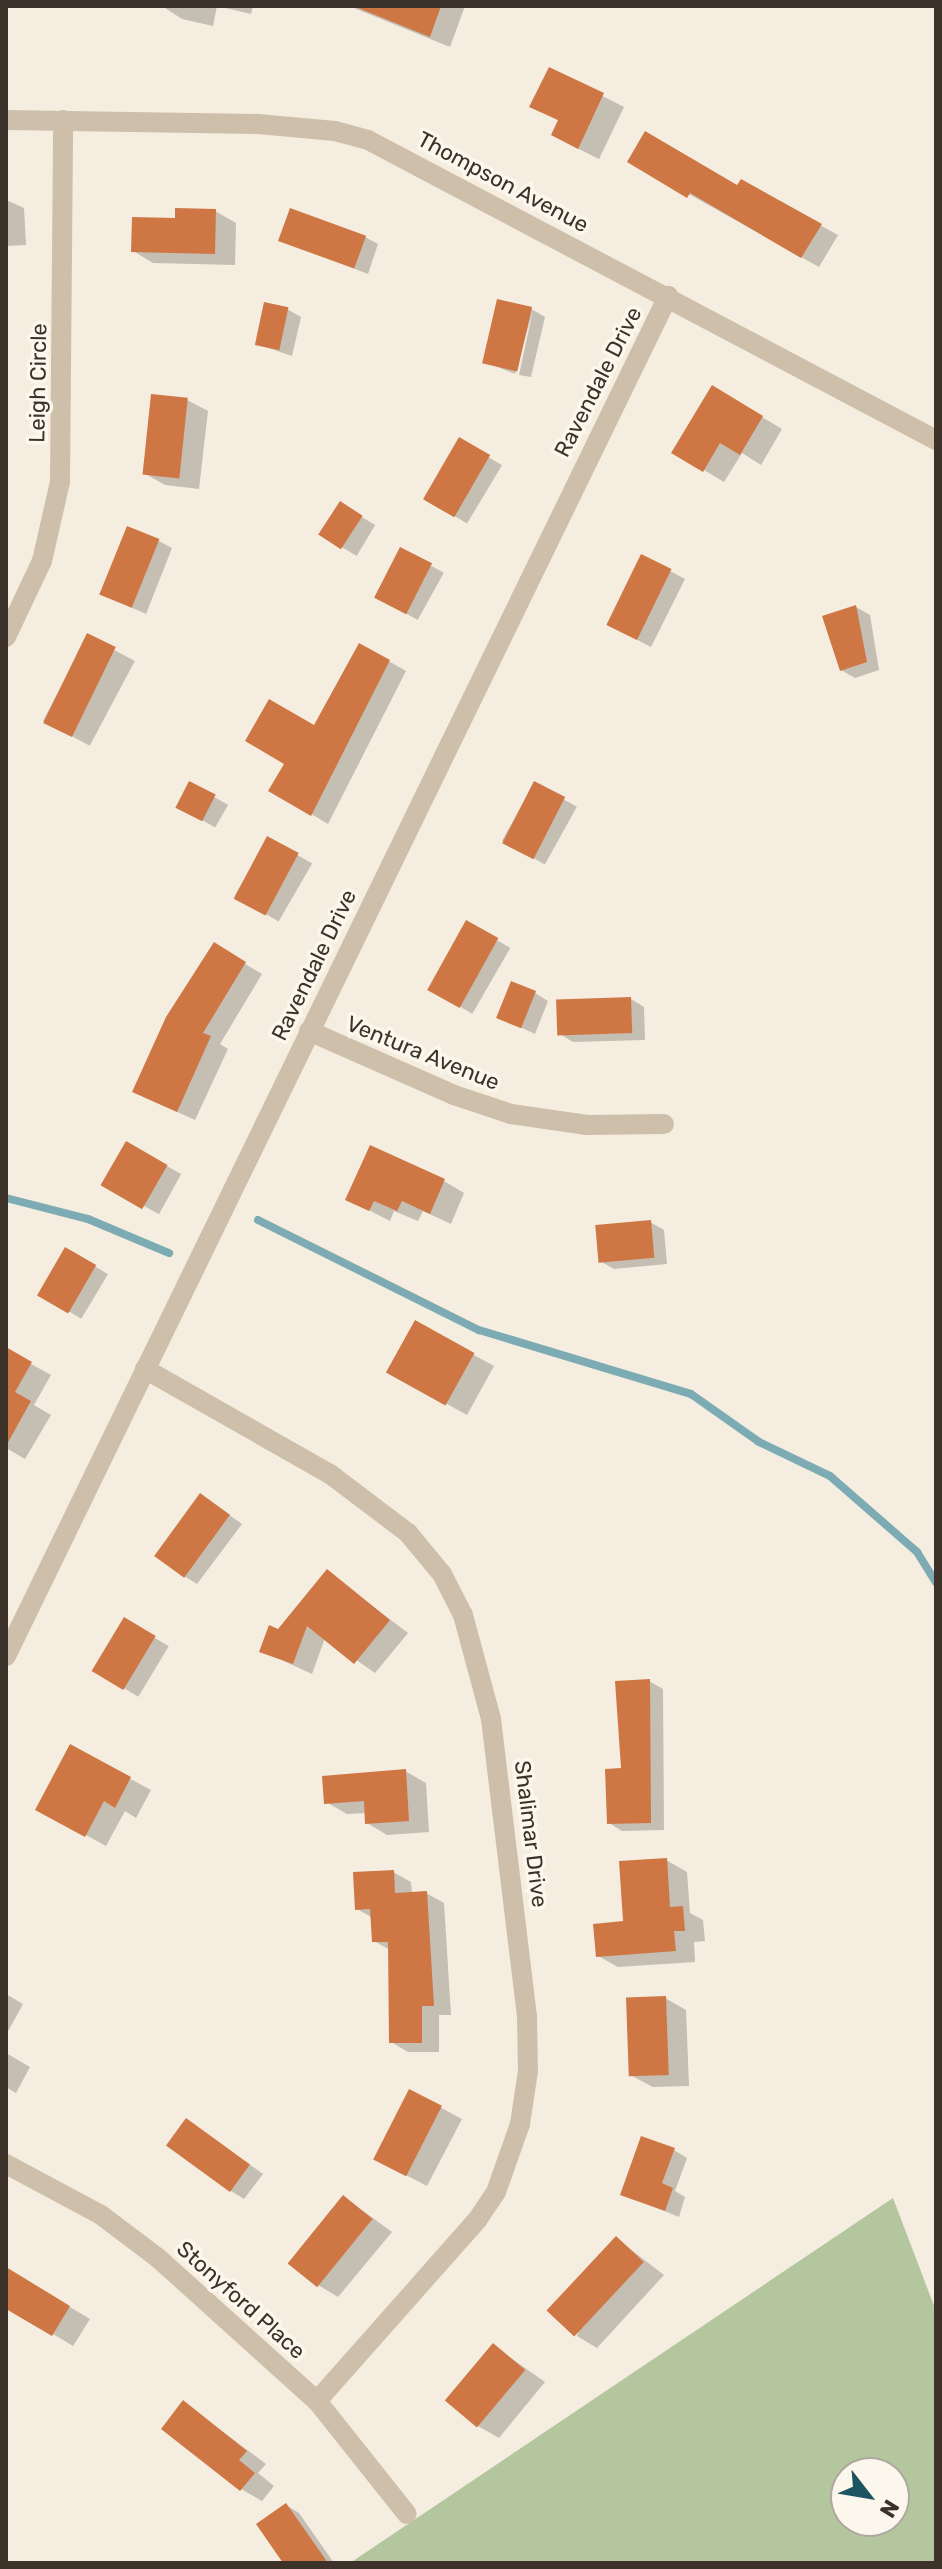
<!DOCTYPE html>
<style>
body{margin:0}
#map{position:relative;width:942px;height:2569px;overflow:hidden;background:#f5eee0;font-family:Rubik,sans-serif}
div>[style]{position:absolute}
.green>*{inset:0;background:#b4c69e}
.shadow>*{inset:0;background:#0003;transform-origin:0 0}
.stream>*{height:8px;margin:-4px;padding:0 4px;transform-origin:4px;border-radius:4px;background:#7dabb4}
.building>*{inset:0;background:#ce7745;transform-origin:0 0}
.street>*{height:20px;margin:-10px;padding:0 10px;transform-origin:10px;border-radius:10px;background:#cebfaa}
span{translate:-50% -50%;white-space:nowrap;text-align:center;line-height:1.15;-webkit-text-stroke:7px #fcf7ed;paint-order:stroke}
.street-label{font-size:22px;color:#3c322a}
.frame{position:absolute;inset:0;border:8px solid #3c322a;pointer-events:none}
.north{position:absolute;left:830px;top:2457px;width:80px;height:80px;box-sizing:border-box;background:#fcf7ed;border:2px solid #afa89f;border-radius:50%;rotate:121deg;font-size:22px;font-weight:700;line-height:32px;text-align:center;color:#3c322a}
.north::after{content:'';display:block;margin:auto;width:28px;height:36px;background:#1c5461;clip-path:polygon(50% 0,100% 100%,50% 72%,0 100%)}
</style>
<div id="map">
<div class="green">
<div style="clip-path:polygon(evenodd,893px 2198px,936px 2311px,936px 2563px,350px 2563px,893px 2198px,846px 2473px,894px 2473px,894px 2521px,846px 2521px,846px 2473px)"></div>
</div>
<div class="shadow">
<div style="clip-path:polygon(162px 6px,253px 6px,251px 14px,217px 6px,213px 26px,182px 19px)"></div>
<div style="clip-path:polygon(349px 6px,465px 6px,450px 47px)"></div>
<div style="clip-path:polygon(550px 69px,624px 107px,599px 159px,573px 146px,559px 121px,532px 106px)"></div>
<div style="clip-path:polygon(630px 161px,738px 188px,741px 182px,838px 235px,819px 267px)"></div>
<div style="clip-path:polygon(6px 200px,24px 208px,26px 245px,6px 246px)"></div>
<div style="clip-path:polygon(215px 211px,236px 223px,235px 265px,153px 263px,133px 251px)"></div>
<div style="clip-path:polygon(365px 237px,378px 244px,368px 274px,281px 240px)"></div>
<div style="clip-path:polygon(499px 302px,533px 310px,515px 374px,485px 362px)"></div>
<div style="clip-path:polygon(287px 309px,301px 317px,292px 356px,257px 344px)"></div>
<div style="clip-path:polygon(533px 310px,545px 317px,531px 377px,519px 375px)"></div>
<div style="clip-path:polygon(713px 388px,782px 429px,761px 465px,742px 453px,724px 482px,674px 452px)"></div>
<div style="clip-path:polygon(187px 400px,208px 411px,199px 489px,165px 485px,144px 473px)"></div>
<div style="left:460px;top:440px;width:49px;height:68px;rotate:31deg"></div>
<div style="left:340px;top:504px;width:41px;height:36px;rotate:31deg"></div>
<div style="clip-path:polygon(159px 541px,172px 548px,146px 614px,101px 594px)"></div>
<div style="left:401px;top:549px;width:49px;height:54px;rotate:29deg"></div>
<div style="clip-path:polygon(642px 556px,685px 579px,651px 647px,622px 632px)"></div>
<div style="clip-path:polygon(856px 607px,870px 615px,879px 670px,855px 678px,841px 670px)"></div>
<div style="left:88px;top:636px;width:53px;height:96px;rotate:28deg"></div>
<div style="clip-path:polygon(360px 645px,406px 671px,328px 824px,271px 790px,315px 727px)"></div>
<div style="left:190px;top:783px;width:44px;height:26px;rotate:30deg"></div>
<div style="left:534px;top:783px;width:49px;height:66px;rotate:29deg"></div>
<div style="left:268px;top:838px;width:51px;height:67px;rotate:30deg"></div>
<div style="left:467px;top:923px;width:50px;height:76px;rotate:30deg"></div>
<div style="clip-path:polygon(214px 945px,262px 974px,220px 1044px,228px 1049px,195px 1120px,153px 1101px)"></div>
<div style="clip-path:polygon(535px 993px,548px 1001px,535px 1034px,499px 1017px)"></div>
<div style="clip-path:polygon(631px 999px,644px 1007px,645px 1040px,573px 1042px,560px 1034px)"></div>
<div style="left:127px;top:1144px;width:62px;height:46px;rotate:29deg"></div>
<div style="clip-path:polygon(444px 1181px,464px 1193px,451px 1224px,423px 1211px,418px 1221px,394px 1211px,390px 1221px,347px 1199px)"></div>
<div style="clip-path:polygon(650px 1222px,664px 1230px,667px 1264px,614px 1269px,600px 1261px)"></div>
<div style="left:66px;top:1249px;width:49px;height:52px;rotate:31deg"></div>
<div style="clip-path:polygon(415px 1323px,494px 1366px,467px 1415px,409px 1383px)"></div>
<div style="clip-path:polygon(6px 1350px,51px 1375px,34px 1405px,51px 1415px,25px 1459px,6px 1448px)"></div>
<div style="clip-path:polygon(214px 1504px,242px 1524px,197px 1584px,184px 1576px)"></div>
<div style="clip-path:polygon(327px 1572px,408px 1633px,375px 1673px,325px 1638px,312px 1674px,262px 1651px)"></div>
<div style="left:125px;top:1620px;width:51px;height:59px;rotate:31deg"></div>
<div style="clip-path:polygon(649px 1681px,663px 1689px,664px 1830px,622px 1831px,609px 1823px)"></div>
<div style="clip-path:polygon(71px 1747px,151px 1790px,136px 1818px,125px 1811px,106px 1846px,58px 1820px)"></div>
<div style="clip-path:polygon(405px 1771px,426px 1783px,429px 1832px,387px 1835px,367px 1823px,366px 1813px,347px 1814px,326px 1802px)"></div>
<div style="clip-path:polygon(666px 1860px,687px 1872px,690px 1913px,703px 1920px,705px 1941px,694px 1942px,695px 1962px,618px 1967px,598px 1956px)"></div>
<div style="clip-path:polygon(393px 1872px,411px 1882px,412px 1894px,426px 1893px,444px 1903px,451px 2015px,439px 2015px,439px 2052px,408px 2052px,391px 2042px,390px 1950px,374px 1941px,373px 1918px,357px 1909px)"></div>
<div style="clip-path:polygon(6px 1994px,23px 2004px,6px 2035px)"></div>
<div style="clip-path:polygon(665px 1998px,686px 2010px,689px 2086px,653px 2087px,632px 2076px)"></div>
<div style="clip-path:polygon(6px 2053px,30px 2067px,16px 2093px,6px 2087px)"></div>
<div style="clip-path:polygon(410px 2091px,462px 2119px,427px 2186px,396px 2170px)"></div>
<div style="clip-path:polygon(187px 2120px,263px 2174px,244px 2199px,231px 2191px)"></div>
<div style="clip-path:polygon(674px 2150px,687px 2158px,675px 2191px,685px 2197px,679px 2217px,623px 2194px)"></div>
<div style="clip-path:polygon(344px 2197px,392px 2232px,338px 2297px,318px 2285px)"></div>
<div style="clip-path:polygon(616px 2238px,664px 2275px,597px 2348px,577px 2336px)"></div>
<div style="clip-path:polygon(6px 2269px,90px 2319px,73px 2346px,6px 2306px)"></div>
<div style="clip-path:polygon(494px 2346px,545px 2382px,499px 2438px,478px 2426px)"></div>
<div style="clip-path:polygon(184px 2403px,266px 2464px,258px 2473px,274px 2486px,262px 2501px,241px 2489px)"></div>
<div style="clip-path:polygon(286px 2505px,299px 2513px,334px 2563px,286px 2563px)"></div>
</div>
<div class="stream">
<div style="left:6px;top:1198px;width:85px;rotate:14.4deg"></div>
<div style="left:88px;top:1219px;width:88px;rotate:22.8deg"></div>
<div style="left:258px;top:1220px;width:247px;rotate:26.5deg"></div>
<div style="left:479px;top:1330px;width:221px;rotate:16.8deg"></div>
<div style="left:691px;top:1394px;width:83px;rotate:35.2deg"></div>
<div style="left:759px;top:1442px;width:79px;rotate:25.6deg"></div>
<div style="left:830px;top:1476px;width:116px;rotate:41.1deg"></div>
<div style="left:917px;top:1552px;width:36px;rotate:58deg"></div>
</div>
<div class="building">
<div style="clip-path:polygon(353px 6px,441px 6px,430px 37px)"></div>
<div style="clip-path:polygon(549px 67px,604px 93px,578px 149px,551px 135px,558px 120px,529px 107px)"></div>
<div style="clip-path:polygon(645px 131px,737px 185px,741px 179px,822px 224px,801px 258px,690px 193px,687px 198px,627px 162px)"></div>
<div style="clip-path:polygon(175px 208px,216px 209px,215px 254px,131px 252px,132px 217px,175px 218px)"></div>
<div style="left:290px;top:208px;width:81px;height:35px;rotate:20deg"></div>
<div style="left:497px;top:299px;width:36px;height:66px;rotate:13deg"></div>
<div style="left:264px;top:302px;width:25px;height:44px;rotate:12deg"></div>
<div style="clip-path:polygon(712px 385px,763px 416px,740px 455px,720px 443px,703px 472px,671px 453px)"></div>
<div style="left:151px;top:394px;width:37px;height:81px;rotate:6deg"></div>
<div style="left:459px;top:437px;width:36px;height:72px;rotate:30deg"></div>
<div style="left:340px;top:501px;width:27px;height:40px;rotate:33deg"></div>
<div style="left:127px;top:526px;width:35px;height:74px;rotate:22deg"></div>
<div style="left:400px;top:547px;width:36px;height:57px;rotate:27deg"></div>
<div style="left:641px;top:554px;width:34px;height:79px;rotate:26deg"></div>
<div style="clip-path:polygon(856px 605px,867px 662px,840px 671px,822px 616px)"></div>
<div style="left:87px;top:633px;width:32px;height:100px;rotate:26deg"></div>
<div style="clip-path:polygon(359px 643px,390px 660px,311px 816px,268px 791px,284px 764px,245px 741px,269px 699px,314px 725px)"></div>
<div style="left:189px;top:781px;width:30px;height:30px;rotate:27deg"></div>
<div style="left:534px;top:781px;width:35px;height:70px;rotate:27deg"></div>
<div style="left:267px;top:836px;width:36px;height:71px;rotate:28deg"></div>
<div style="left:466px;top:920px;width:37px;height:80px;rotate:29deg"></div>
<div style="clip-path:polygon(214px 942px,246px 962px,203px 1033px,211px 1036px,177px 1112px,132px 1092px,166px 1017px)"></div>
<div style="left:511px;top:981px;width:27px;height:40px;rotate:22deg"></div>
<div style="left:631px;top:997px;width:36px;height:75px;rotate:88deg"></div>
<div style="left:126px;top:1141px;width:48px;height:51px;rotate:30deg"></div>
<div style="clip-path:polygon(370px 1145px,445px 1179px,430px 1214px,402px 1201px,397px 1211px,374px 1201px,369px 1211px,345px 1200px)"></div>
<div style="left:651px;top:1220px;width:38px;height:56px;rotate:85deg"></div>
<div style="left:65px;top:1247px;width:36px;height:56px;rotate:30deg"></div>
<div style="left:415px;top:1320px;width:68px;height:60px;rotate:29deg"></div>
<div style="clip-path:polygon(6px 1347px,32px 1362px,15px 1392px,31px 1401px,6px 1446px)"></div>
<div style="left:200px;top:1493px;width:37px;height:78px;rotate:36deg"></div>
<div style="clip-path:polygon(327px 1569px,390px 1620px,354px 1664px,307px 1626px,293px 1664px,259px 1652px,269px 1625px,278px 1629px)"></div>
<div style="left:124px;top:1617px;width:37px;height:63px;rotate:31deg"></div>
<div style="clip-path:polygon(650px 1679px,651px 1823px,607px 1824px,605px 1769px,621px 1768px,615px 1681px)"></div>
<div style="clip-path:polygon(70px 1744px,131px 1777px,115px 1808px,104px 1801px,85px 1837px,35px 1810px)"></div>
<div style="clip-path:polygon(406px 1769px,409px 1821px,365px 1824px,364px 1801px,324px 1804px,322px 1776px)"></div>
<div style="clip-path:polygon(667px 1858px,670px 1907px,683px 1906px,685px 1931px,674px 1931px,676px 1951px,596px 1957px,593px 1924px,623px 1921px,619px 1861px)"></div>
<div style="clip-path:polygon(394px 1870px,395px 1893px,427px 1891px,434px 2006px,422px 2006px,422px 2043px,389px 2043px,388px 1942px,372px 1942px,370px 1909px,355px 1910px,353px 1872px)"></div>
<div style="left:666px;top:1996px;width:79px;height:40px;rotate:88deg"></div>
<div style="left:409px;top:2089px;width:37px;height:79px;rotate:27deg"></div>
<div style="left:186px;top:2118px;width:79px;height:34px;rotate:36deg"></div>
<div style="clip-path:polygon(641px 2136px,675px 2148px,662px 2183px,673px 2188px,665px 2211px,620px 2195px)"></div>
<div style="left:343px;top:2195px;width:38px;height:88px;rotate:39deg"></div>
<div style="left:616px;top:2236px;width:38px;height:102px;rotate:43deg"></div>
<div style="clip-path:polygon(6px 2267px,70px 2306px,52px 2336px,6px 2309px)"></div>
<div style="left:493px;top:2343px;width:42px;height:75px;rotate:40deg"></div>
<div style="clip-path:polygon(183px 2400px,247px 2451px,239px 2460px,255px 2473px,240px 2491px,161px 2429px)"></div>
<div style="clip-path:polygon(286px 2503px,328px 2563px,283px 2563px,256px 2524px)"></div>
</div>
<div class="street">
<div style="left:6px;top:120px;width:252px;rotate:0.9deg"></div>
<div style="left:258px;top:124px;width:77px;rotate:5.2deg"></div>
<div style="left:335px;top:131px;width:34px;rotate:15deg"></div>
<div style="left:368px;top:140px;width:642px;rotate:27.84deg"></div>
<div style="left:6px;top:637px;width:84px;rotate:-64.7deg"></div>
<div style="left:42px;top:561px;width:81px;rotate:-77.2deg"></div>
<div style="left:60px;top:482px;width:362px;rotate:-89.5deg"></div>
<div style="left:309px;top:1031px;width:158px;rotate:23.8deg"></div>
<div style="left:454px;top:1095px;width:60px;rotate:18.4deg"></div>
<div style="left:511px;top:1114px;width:77px;rotate:8.2deg"></div>
<div style="left:587px;top:1125px;width:77px;rotate:-0.7deg"></div>
<div style="left:145px;top:1369px;width:213px;rotate:29.6deg"></div>
<div style="left:330px;top:1474px;width:98px;rotate:37.1deg"></div>
<div style="left:408px;top:1533px;width:53px;rotate:50.3deg"></div>
<div style="left:442px;top:1574px;width:46px;rotate:62.9deg"></div>
<div style="left:463px;top:1615px;width:108px;rotate:74.9deg"></div>
<div style="left:491px;top:1719px;width:299px;rotate:83.1deg"></div>
<div style="left:527px;top:2016px;width:55px;rotate:89deg"></div>
<div style="left:528px;top:2071px;width:54px;rotate:98.6deg"></div>
<div style="left:520px;top:2124px;width:72px;rotate:109.4deg"></div>
<div style="left:496px;top:2192px;width:32px;rotate:124deg"></div>
<div style="left:478px;top:2219px;width:243px;rotate:131.5deg"></div>
<div style="left:6px;top:1656px;width:1513px;rotate:-64.04deg"></div>
<div style="left:6px;top:2164px;width:108px;rotate:28.2deg"></div>
<div style="left:101px;top:2215px;width:71px;rotate:37deg"></div>
<div style="left:158px;top:2258px;width:214px;rotate:42deg"></div>
<div style="left:317px;top:2401px;width:144px;rotate:51.5deg"></div>
</div>
<div class="street-label">
<span style="left:503px;top:182px;rotate:28deg">Thompson Avenue</span>
<span style="left:598px;top:382px;rotate:-63deg">Ravendale Drive</span>
<span style="left:38px;top:383px;rotate:-89deg">Leigh Circle</span>
<span style="left:314px;top:965px;rotate:-64deg">Ravendale Drive</span>
<span style="left:423px;top:1053px;rotate:22deg">Ventura Avenue</span>
<span style="left:531px;top:1834px;rotate:83deg">Shalimar Drive</span>
<span style="left:241px;top:2300px;rotate:42deg">Stonyford Place</span>
</div>
<div class="frame"></div>
<div class="north">N</div>
</div>
